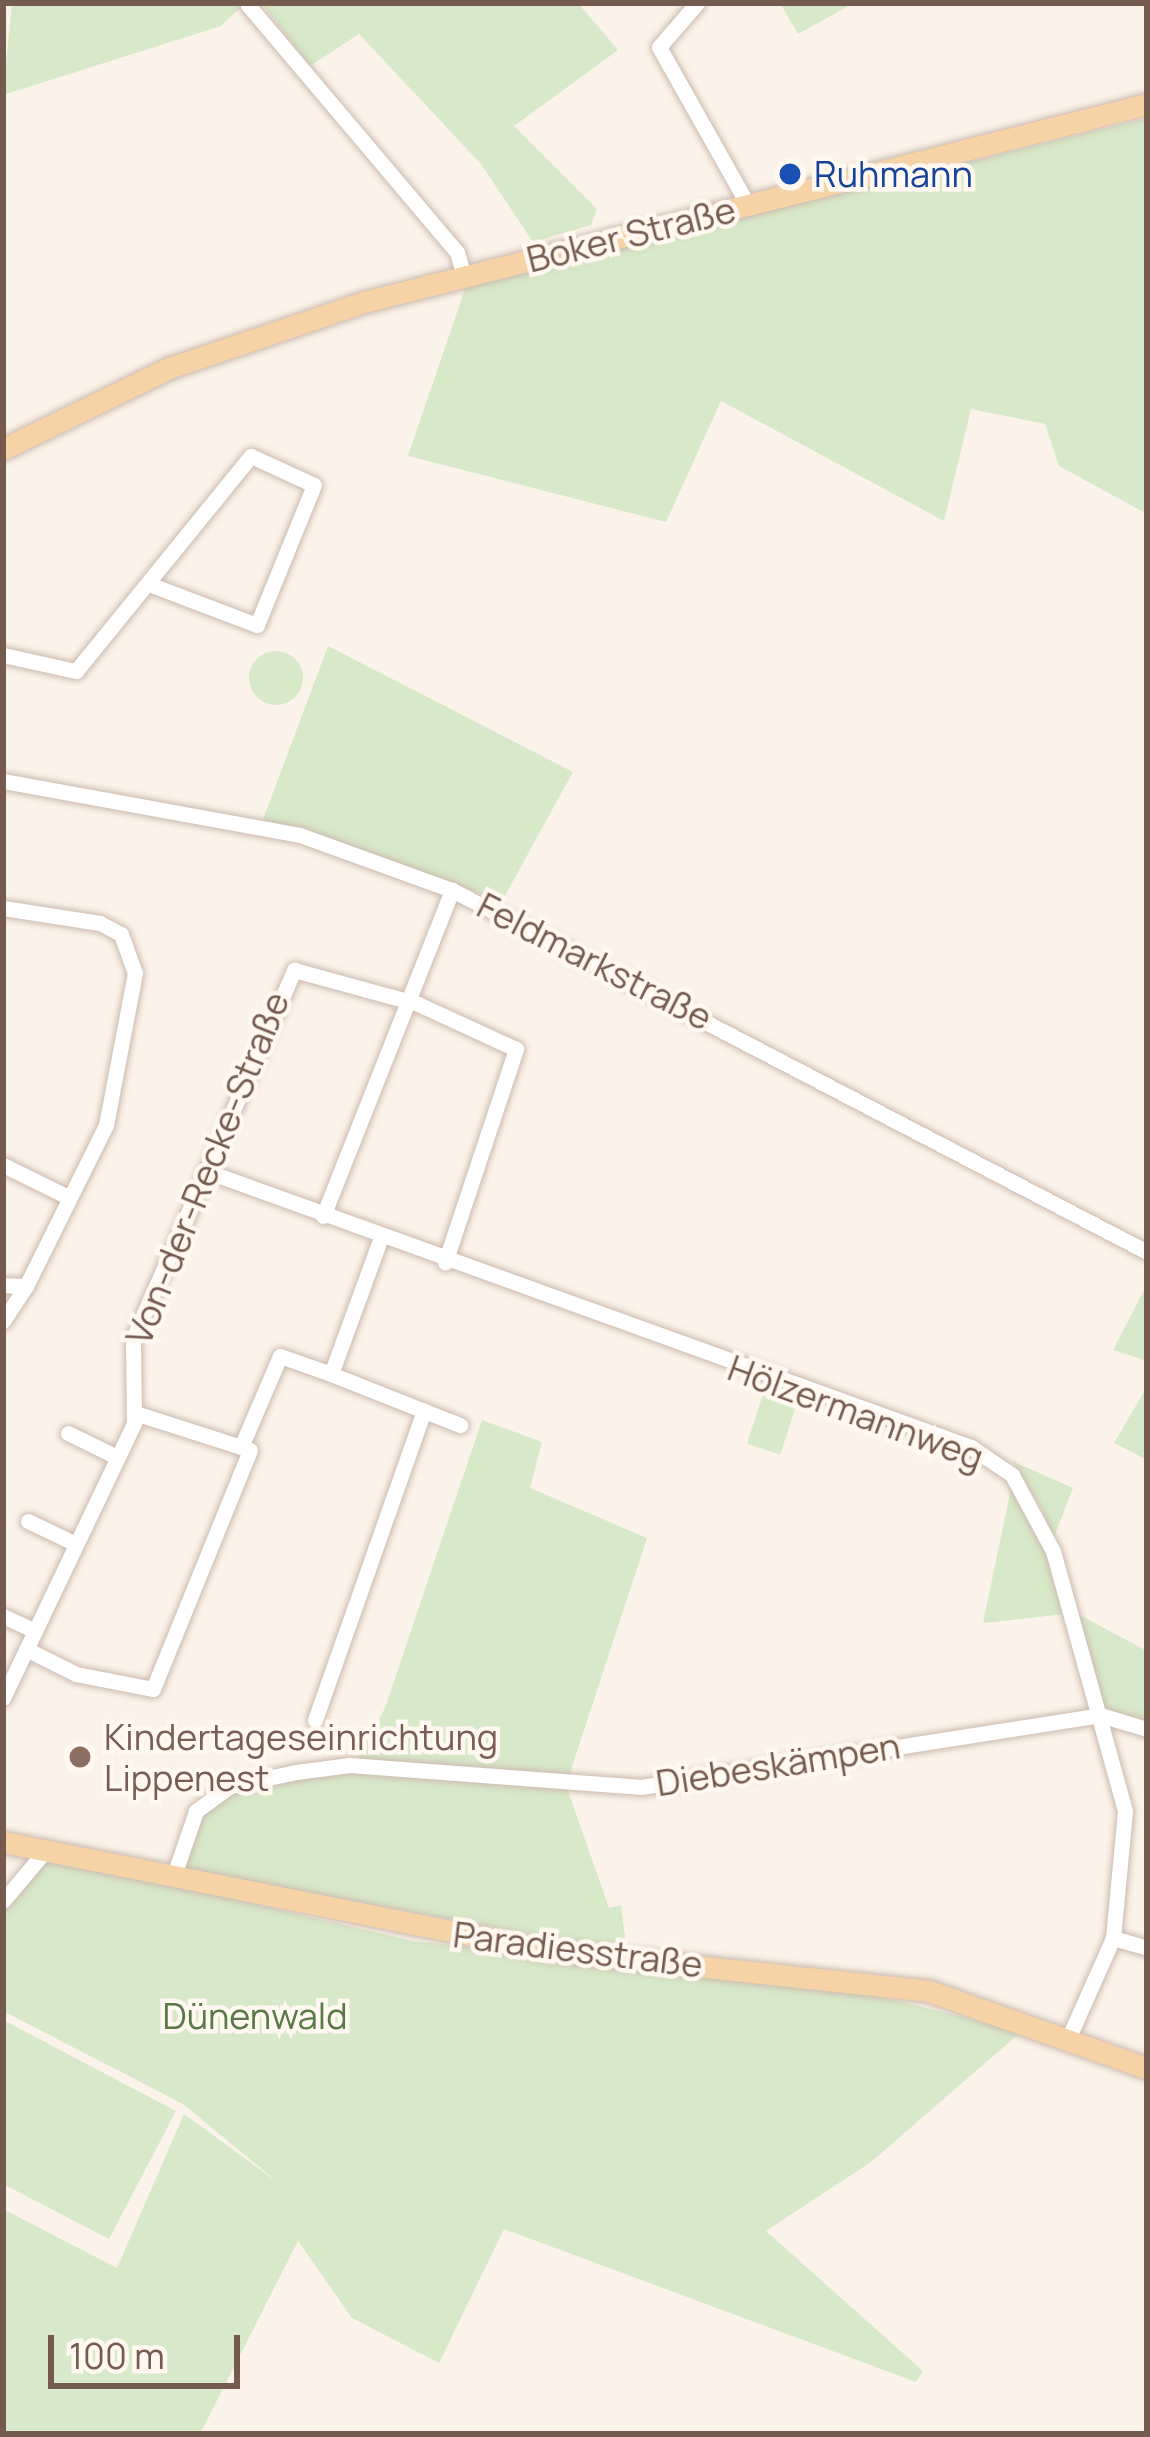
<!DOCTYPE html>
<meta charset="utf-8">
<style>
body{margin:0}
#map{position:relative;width:1150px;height:2437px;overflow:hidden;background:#fbf3e9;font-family:Manrope,sans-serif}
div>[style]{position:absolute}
.green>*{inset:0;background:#d7e9c8;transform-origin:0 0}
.round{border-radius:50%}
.roads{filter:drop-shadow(0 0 3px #cdbbb0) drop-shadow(0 0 3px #cdbbb0)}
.minor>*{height:15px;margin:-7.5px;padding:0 7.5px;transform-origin:7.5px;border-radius:7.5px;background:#fff}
.major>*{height:21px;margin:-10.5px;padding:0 10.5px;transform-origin:10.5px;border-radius:10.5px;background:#f6d3a6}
.dots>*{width:33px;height:33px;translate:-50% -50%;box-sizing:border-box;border:6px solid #fef8f0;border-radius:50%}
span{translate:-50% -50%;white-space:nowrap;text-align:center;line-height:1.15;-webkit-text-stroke:9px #fef8f0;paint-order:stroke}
.transit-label{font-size:36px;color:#164399}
.left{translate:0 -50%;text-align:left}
.street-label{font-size:36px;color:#755a4e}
.education-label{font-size:36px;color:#785e54}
.park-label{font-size:36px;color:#597946}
.frame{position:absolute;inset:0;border:6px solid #755a4e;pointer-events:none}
.scale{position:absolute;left:48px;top:2335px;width:192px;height:54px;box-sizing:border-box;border:6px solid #755a4e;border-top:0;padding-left:15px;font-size:36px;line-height:42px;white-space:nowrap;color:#755a4e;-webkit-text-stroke:9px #fef8f0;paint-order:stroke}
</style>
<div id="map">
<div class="green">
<div style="clip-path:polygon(12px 3px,241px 3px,243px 5px,221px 26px,3px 95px)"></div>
<div style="clip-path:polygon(261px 3px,578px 3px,618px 50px,514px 126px,597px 209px,591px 225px,533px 242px,481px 164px,359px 34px,310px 66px)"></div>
<div style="clip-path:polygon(780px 3px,854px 3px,798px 34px)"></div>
<div style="clip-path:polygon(1147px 118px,1147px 514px,1059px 466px,1045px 424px,971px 409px,944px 521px,721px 401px,666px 522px,408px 456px,466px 286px)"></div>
<div style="clip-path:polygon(328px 646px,573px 772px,502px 901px,262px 822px)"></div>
<div class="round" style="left:249px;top:651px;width:54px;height:54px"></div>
<div style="clip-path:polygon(1147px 1284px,1147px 1361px,1113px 1350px)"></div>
<div style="left:767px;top:1382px;width:35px;height:65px;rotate:18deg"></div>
<div style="clip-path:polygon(1147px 1387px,1147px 1460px,1114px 1443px)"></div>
<div style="clip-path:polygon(482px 1420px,542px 1442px,530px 1488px,647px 1538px,566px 1785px,609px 1908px,621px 1905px,627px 1952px,179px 1869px,200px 1812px,232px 1790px,356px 1761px,385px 1708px)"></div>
<div style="clip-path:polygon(1012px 1461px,1073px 1488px,1053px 1540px,1043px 1511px)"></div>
<div style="clip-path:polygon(1013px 1479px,1035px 1512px,1065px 1614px,983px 1623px)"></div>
<div style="clip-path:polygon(1076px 1613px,1147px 1651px,1147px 1721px,1104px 1709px)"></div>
<div style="clip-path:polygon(50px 1856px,413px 1941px,847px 1989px,1022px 2031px,871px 2162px,766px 2231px,923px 2371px,916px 2382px,504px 2229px,439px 2363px,352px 2318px,298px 2241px,200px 2434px,3px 2434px,3px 2209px,117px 2268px,184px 2114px,280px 2184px,183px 2104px,3px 2011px,3px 1912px)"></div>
<div style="clip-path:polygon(3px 2020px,176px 2111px,109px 2239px,3px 2184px)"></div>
</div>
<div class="roads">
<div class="minor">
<div style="left:697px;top:3px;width:58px;rotate:130.8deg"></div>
<div style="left:659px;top:47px;width:181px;rotate:60.6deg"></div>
<div style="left:248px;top:5px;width:324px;rotate:49.8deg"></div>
<div style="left:457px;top:252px;width:25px;rotate:74deg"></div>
<div style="left:3px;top:655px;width:75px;rotate:12.4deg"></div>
<div style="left:76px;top:671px;width:277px;rotate:-50.9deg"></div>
<div style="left:251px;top:456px;width:69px;rotate:24.7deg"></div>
<div style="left:314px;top:485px;width:151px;rotate:112.2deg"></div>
<div style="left:257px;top:625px;width:116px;rotate:-159.2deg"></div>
<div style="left:3px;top:781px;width:302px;rotate:10.3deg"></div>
<div style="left:300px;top:835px;width:162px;rotate:19.9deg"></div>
<div style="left:452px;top:890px;width:784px;rotate:27.51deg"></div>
<div style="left:3px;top:908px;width:98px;rotate:8.8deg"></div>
<div style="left:100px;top:923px;width:24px;rotate:28deg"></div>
<div style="left:121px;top:934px;width:41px;rotate:70.3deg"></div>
<div style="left:135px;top:973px;width:155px;rotate:100.8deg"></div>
<div style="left:106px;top:1125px;width:180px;rotate:116.4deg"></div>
<div style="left:26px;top:1286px;width:23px;rotate:-178deg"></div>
<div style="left:3px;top:1165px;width:72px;rotate:26.2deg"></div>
<div style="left:206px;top:1171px;width:813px;rotate:19.84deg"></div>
<div style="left:971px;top:1447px;width:50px;rotate:34.3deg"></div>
<div style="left:1012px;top:1475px;width:86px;rotate:61.7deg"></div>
<div style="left:1053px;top:1551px;width:270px;rotate:74.5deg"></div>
<div style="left:1125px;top:1811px;width:128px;rotate:95.4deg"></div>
<div style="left:1113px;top:1938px;width:111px;rotate:114deg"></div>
<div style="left:323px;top:1216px;width:351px;rotate:-68.4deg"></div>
<div style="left:3px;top:1321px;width:42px;rotate:-56.7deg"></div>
<div style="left:331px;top:1374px;width:139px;rotate:21.6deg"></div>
<div style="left:135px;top:1413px;width:111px;rotate:17.8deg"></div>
<div style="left:241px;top:1447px;width:99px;rotate:-66.8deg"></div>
<div style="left:280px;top:1356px;width:54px;rotate:19.4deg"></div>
<div style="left:331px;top:1374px;width:146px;rotate:-69.9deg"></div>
<div style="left:68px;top:1433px;width:55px;rotate:26.1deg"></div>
<div style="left:28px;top:1521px;width:53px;rotate:25.6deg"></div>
<div style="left:3px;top:1616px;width:35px;rotate:25deg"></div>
<div style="left:26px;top:1649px;width:56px;rotate:26.6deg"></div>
<div style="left:76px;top:1674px;width:78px;rotate:11deg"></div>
<div style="left:153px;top:1689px;width:258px;rotate:-67.9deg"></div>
<div style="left:3px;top:1698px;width:305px;rotate:-64.5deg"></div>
<div style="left:134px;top:1423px;width:84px;rotate:-90.7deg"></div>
<div style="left:133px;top:1339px;width:403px;rotate:-66.4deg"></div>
<div style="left:294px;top:970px;width:129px;rotate:15.3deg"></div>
<div style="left:418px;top:1004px;width:108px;rotate:24.7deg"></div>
<div style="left:516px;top:1049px;width:225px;rotate:108.4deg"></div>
<div style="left:315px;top:1720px;width:328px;rotate:-70.6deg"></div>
<div style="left:174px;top:1875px;width:68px;rotate:-71deg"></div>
<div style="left:196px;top:1811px;width:42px;rotate:-36.3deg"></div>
<div style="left:230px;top:1786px;width:67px;rotate:-12deg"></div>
<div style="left:296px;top:1772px;width:54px;rotate:-7.4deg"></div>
<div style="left:350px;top:1765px;width:292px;rotate:4.3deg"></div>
<div style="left:641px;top:1787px;width:465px;rotate:-8.9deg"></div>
<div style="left:1100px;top:1715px;width:49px;rotate:16.6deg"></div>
<div style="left:3px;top:1901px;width:67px;rotate:-49.9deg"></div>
<div style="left:1113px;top:1938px;width:35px;rotate:16deg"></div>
</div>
<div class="major">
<div style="left:3px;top:449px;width:185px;rotate:-26deg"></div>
<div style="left:169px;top:368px;width:206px;rotate:-18.7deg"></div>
<div style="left:364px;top:302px;width:808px;rotate:-14.19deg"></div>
<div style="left:3px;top:1842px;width:554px;rotate:11.25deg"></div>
<div style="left:546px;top:1950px;width:385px;rotate:6.1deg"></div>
<div style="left:929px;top:1991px;width:231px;rotate:19.5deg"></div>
</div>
</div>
<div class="dots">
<div style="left:790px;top:174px;background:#1a4fb4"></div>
<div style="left:80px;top:1757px;background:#8d6e63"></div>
</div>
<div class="transit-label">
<span class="left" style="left:814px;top:174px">Ruhmann</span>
</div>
<div class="street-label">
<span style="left:631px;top:234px;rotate:-14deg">Boker Straße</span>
<span style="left:595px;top:961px;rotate:27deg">Feldmarkstraße</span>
<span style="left:207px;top:1168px;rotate:-68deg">Von-der-Recke-Straße</span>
<span style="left:856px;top:1412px;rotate:20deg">Hölzermannweg</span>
<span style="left:778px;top:1764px;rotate:-9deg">Diebeskämpen</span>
<span style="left:578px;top:1949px;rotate:7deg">Paradiesstraße</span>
</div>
<div class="education-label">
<span class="left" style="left:104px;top:1757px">Kindertageseinrichtung<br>Lippenest</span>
</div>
<div class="park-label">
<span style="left:255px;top:2016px">Dünenwald</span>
</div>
<div class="frame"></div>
<div class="scale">100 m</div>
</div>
